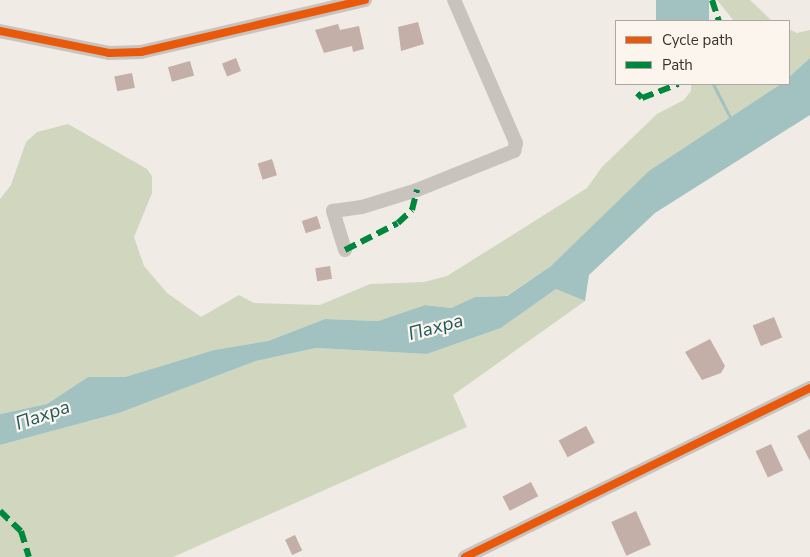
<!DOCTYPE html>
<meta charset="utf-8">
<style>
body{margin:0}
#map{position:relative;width:810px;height:557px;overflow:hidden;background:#f0ebe5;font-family:"Nunito Sans",sans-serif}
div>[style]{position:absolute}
.green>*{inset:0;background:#d1d6bf}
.water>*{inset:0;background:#a1c2c1;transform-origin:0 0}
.stream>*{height:3px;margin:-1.5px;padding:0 1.5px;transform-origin:1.5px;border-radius:1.5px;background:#a1c2c1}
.building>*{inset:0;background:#c3afa7;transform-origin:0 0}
.minor>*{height:14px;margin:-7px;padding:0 7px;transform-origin:7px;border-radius:7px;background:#c9c3be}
.quiet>*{height:6px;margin-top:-3px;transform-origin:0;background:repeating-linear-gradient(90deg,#00873e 0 12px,transparent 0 18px)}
.cycleway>*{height:8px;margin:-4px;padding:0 4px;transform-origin:4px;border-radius:4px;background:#e8590c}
span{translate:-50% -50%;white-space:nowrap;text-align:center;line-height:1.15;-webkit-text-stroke:4.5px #fbf5ee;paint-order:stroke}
.water-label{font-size:19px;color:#1f5a5e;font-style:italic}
.legend{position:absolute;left:615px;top:20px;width:175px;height:65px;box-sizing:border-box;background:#fbf5ee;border:1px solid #aea6a0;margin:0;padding:6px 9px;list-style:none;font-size:15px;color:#3b302b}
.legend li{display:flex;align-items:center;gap:10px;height:25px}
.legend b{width:25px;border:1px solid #aea6a0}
</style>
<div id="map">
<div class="green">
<div style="clip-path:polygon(717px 0,750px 0,772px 21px,734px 21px)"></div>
<div style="clip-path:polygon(789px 29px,797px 33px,810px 30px,810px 58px,789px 77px)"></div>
<div style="clip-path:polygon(691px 84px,781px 84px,595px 226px,551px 266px,506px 296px,475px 297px,451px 308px,425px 305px,378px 321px,325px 319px,268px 341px,214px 350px,125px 377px,88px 377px,47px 404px,0 414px,0 199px,11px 185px,26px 142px,37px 132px,68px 124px,147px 169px,152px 176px,152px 193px,134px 237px,144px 266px,167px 293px,201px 317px,239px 295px,254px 303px,320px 305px,370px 284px,424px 282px,447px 276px,587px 188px,602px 167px,657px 114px,684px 100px,691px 91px)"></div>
<div style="clip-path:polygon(556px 289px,585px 301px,453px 395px,467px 427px,173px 557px,0 557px,0 445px,119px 413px,256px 361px,316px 348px,427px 354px,501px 328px)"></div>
</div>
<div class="water">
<div style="left:656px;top:0;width:53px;height:21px"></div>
<div style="clip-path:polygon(810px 58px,810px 115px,655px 213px,589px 275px,585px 301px,556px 289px,501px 328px,427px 354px,316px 348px,256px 361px,119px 413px,0 445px,0 414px,47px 404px,88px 377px,125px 377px,214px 350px,268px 341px,325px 319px,378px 321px,425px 305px,451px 308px,475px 297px,507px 296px,551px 266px,649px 171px,781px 84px,789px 84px,789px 77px)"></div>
</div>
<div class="stream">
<div style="left:713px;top:84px;width:42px;rotate:62.8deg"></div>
</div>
<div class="building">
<div style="clip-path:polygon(418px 22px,424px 44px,401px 51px,398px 27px)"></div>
<div style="clip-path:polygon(338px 24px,340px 30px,359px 26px,364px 49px,353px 52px,352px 46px,324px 53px,315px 30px)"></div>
<div style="left:236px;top:58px;width:14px;height:15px;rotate:69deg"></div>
<div style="left:190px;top:61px;width:15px;height:23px;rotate:74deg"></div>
<div style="left:132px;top:73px;width:15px;height:18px;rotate:79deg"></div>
<div style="left:272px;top:159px;width:17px;height:15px;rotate:73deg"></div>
<div style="left:317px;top:216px;width:13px;height:16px;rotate:72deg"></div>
<div style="left:330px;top:266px;width:13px;height:15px;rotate:81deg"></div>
<div style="left:774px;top:317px;width:22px;height:23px;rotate:68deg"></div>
<div style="clip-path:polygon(710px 339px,725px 366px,721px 373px,702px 380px,685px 352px)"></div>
<div style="left:586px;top:426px;width:19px;height:31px;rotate:62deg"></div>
<div style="clip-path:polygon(810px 429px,810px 461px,797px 436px)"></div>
<div style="left:771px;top:444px;width:29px;height:17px;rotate:65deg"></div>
<div style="left:531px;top:482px;width:16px;height:32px;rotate:63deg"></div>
<div style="left:636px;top:511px;width:37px;height:27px;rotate:66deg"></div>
<div style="left:295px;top:535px;width:17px;height:11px;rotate:65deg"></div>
</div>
<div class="minor">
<div style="left:0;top:31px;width:111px;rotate:11.4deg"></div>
<div style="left:109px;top:53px;width:32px;rotate:-2deg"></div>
<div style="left:141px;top:52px;width:230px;rotate:-13.1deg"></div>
<div style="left:345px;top:250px;width:41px;rotate:-107.1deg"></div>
<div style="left:333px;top:211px;width:29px;rotate:-8deg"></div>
<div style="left:362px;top:207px;width:58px;rotate:-17.2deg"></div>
<div style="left:417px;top:190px;width:105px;rotate:-21.9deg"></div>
<div style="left:514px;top:151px;width:8px;rotate:-76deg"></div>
<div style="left:516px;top:143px;width:156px;rotate:-113.4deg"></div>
<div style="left:465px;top:557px;width:384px;rotate:-26.1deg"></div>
</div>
<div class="quiet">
<div style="left:712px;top:0;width:22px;rotate:72deg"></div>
<div style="left:637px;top:93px;width:7px;rotate:45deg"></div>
<div style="left:642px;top:98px;width:39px;rotate:-21deg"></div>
<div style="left:345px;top:250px;width:59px;rotate:-27deg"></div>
<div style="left:398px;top:223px;width:19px;rotate:-43deg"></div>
<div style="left:412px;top:210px;width:21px;rotate:-76deg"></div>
<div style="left:0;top:511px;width:29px;rotate:44deg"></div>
<div style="left:21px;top:531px;width:27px;rotate:73deg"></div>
</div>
<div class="cycleway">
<div style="left:0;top:31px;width:111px;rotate:11.4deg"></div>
<div style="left:109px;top:53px;width:32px;rotate:-2deg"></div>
<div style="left:141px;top:52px;width:230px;rotate:-13.1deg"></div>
<div style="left:465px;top:557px;width:384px;rotate:-26.1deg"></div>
</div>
<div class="water-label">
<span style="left:436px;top:328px;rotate:-15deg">Пахра</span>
<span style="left:43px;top:416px;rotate:-19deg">Пахра</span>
</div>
<ul class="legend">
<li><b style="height:6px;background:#e8590c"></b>Cycle path</li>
<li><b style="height:6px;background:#00873e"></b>Path</li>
</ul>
</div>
